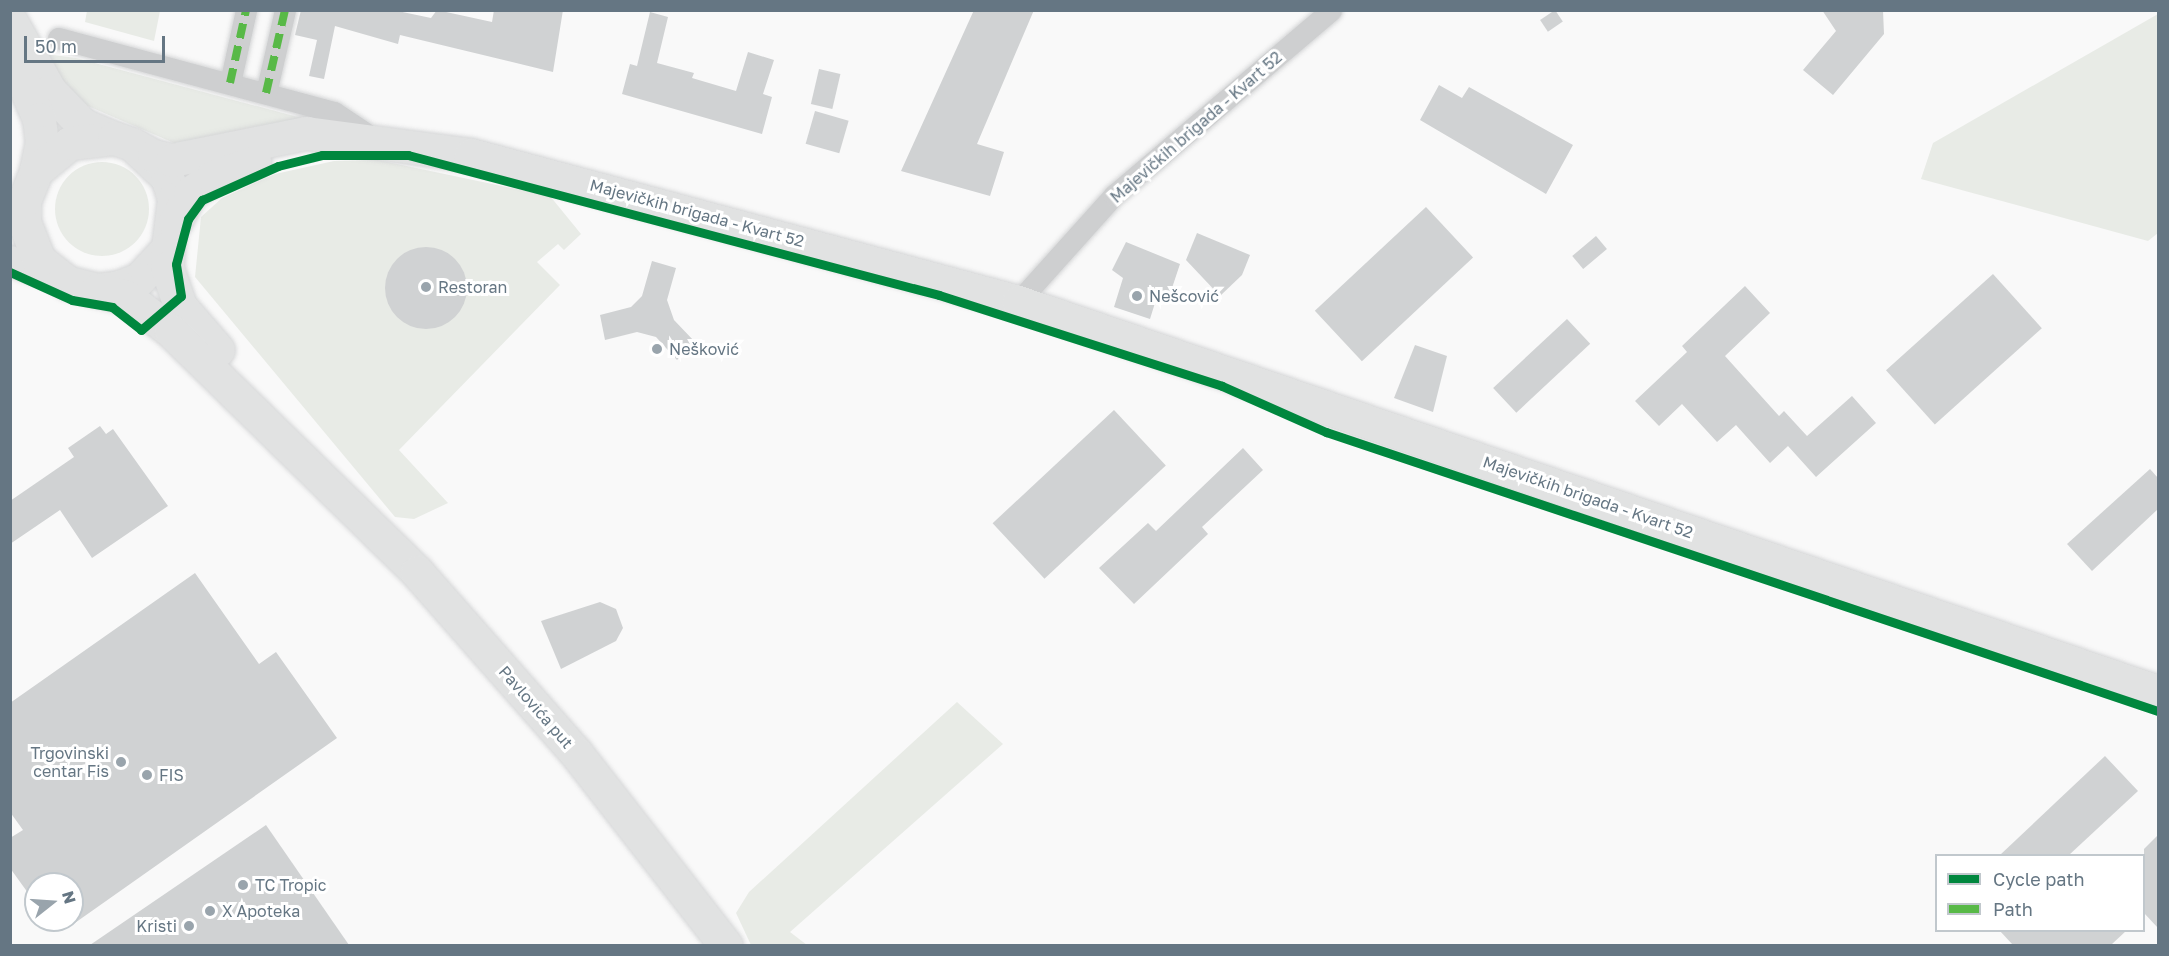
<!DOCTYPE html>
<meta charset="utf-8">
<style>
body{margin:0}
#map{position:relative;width:2169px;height:956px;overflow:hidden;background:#f9f9f9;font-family:"Golos Text",sans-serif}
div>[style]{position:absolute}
.green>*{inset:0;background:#e8ebe6}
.round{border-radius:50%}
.building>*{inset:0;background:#d0d2d3;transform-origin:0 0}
.roads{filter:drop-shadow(0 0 2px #d5d6d7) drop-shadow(0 0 2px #d5d6d7)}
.minor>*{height:21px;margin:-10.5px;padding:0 10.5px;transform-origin:10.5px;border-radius:10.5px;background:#cecfd0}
.secondary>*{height:30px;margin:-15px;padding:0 15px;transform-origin:15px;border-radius:15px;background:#e1e2e2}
.primary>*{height:33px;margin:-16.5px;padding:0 16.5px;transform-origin:16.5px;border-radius:16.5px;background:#e1e2e2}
.quiet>*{height:8px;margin-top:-4px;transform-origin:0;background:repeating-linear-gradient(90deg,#58b947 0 15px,transparent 0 23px)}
.cycleway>*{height:9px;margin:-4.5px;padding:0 4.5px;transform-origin:4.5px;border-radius:4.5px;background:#00873e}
.dots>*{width:16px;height:16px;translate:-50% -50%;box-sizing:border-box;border:3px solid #fff;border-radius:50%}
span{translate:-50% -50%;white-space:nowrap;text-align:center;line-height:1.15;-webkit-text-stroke:6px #fff;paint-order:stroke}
.street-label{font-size:16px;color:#657683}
.poi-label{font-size:16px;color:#657683}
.left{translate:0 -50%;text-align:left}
.right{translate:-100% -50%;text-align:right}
.frame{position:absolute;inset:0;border:12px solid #657683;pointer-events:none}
.legend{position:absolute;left:1935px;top:854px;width:210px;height:78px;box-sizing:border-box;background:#fff;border:2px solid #c1c8cd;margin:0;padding:8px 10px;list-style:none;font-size:18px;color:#657683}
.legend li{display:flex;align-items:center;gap:12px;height:30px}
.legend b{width:30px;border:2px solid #c1c8cd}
.north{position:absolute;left:24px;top:872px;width:60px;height:60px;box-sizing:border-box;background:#fff;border:2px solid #c1c8cd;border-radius:50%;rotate:73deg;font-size:16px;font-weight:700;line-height:24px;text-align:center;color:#657683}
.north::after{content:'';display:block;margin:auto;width:21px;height:27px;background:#99a4ac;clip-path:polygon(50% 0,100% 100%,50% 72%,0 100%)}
.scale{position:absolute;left:24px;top:36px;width:141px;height:27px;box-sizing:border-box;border:3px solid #657683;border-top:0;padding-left:8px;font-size:18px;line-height:21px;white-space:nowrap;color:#657683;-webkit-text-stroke:4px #fff;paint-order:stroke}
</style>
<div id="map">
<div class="green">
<div style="clip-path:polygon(87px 11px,160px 11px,154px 41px,85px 22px)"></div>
<div style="clip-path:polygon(2158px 14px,2158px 233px,2148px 241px,1921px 179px,1933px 143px)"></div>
<div style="clip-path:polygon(46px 54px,76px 58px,309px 120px,174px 143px,74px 100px)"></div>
<div style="clip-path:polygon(378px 160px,550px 196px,581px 234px,564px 250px,558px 244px,537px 262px,560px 285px,399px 450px,448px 503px,414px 519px,395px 517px,195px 277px,201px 217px,222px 198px,275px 174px,334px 161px)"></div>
<div class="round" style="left:55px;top:162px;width:94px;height:94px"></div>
<div style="clip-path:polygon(957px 702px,1003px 744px,790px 932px,807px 945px,751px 945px,736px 913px,749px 892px)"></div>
</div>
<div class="building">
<div style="clip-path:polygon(301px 10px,393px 10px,431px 18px,437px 10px,492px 22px,494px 10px,563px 10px,553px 72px,400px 35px,398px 44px,335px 26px,324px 79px,309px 76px,317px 40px,295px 35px)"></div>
<div style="clip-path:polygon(974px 10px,1034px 10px,977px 144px,1004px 152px,990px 196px,901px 171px)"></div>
<div style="left:1555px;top:10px;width:14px;height:18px;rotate:56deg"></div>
<div style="clip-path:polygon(1822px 10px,1883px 10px,1884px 34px,1833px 95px,1803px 70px,1836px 31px)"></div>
<div style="clip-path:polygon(650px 12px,668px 17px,657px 63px,694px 73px,692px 78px,736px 91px,748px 52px,774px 60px,763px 94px,772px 97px,762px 134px,622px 94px,630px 64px,637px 66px)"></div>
<div style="left:819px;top:69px;width:22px;height:36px;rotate:13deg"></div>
<div style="clip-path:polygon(1439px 85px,1462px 98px,1469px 87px,1573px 145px,1546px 194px,1420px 120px)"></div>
<div style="left:815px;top:111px;width:35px;height:34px;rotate:16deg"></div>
<div style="left:1426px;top:207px;width:69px;height:152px;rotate:47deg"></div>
<div style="clip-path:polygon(1197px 233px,1250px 255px,1242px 275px,1220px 296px,1186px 260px)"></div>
<div style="left:1596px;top:236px;width:17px;height:31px;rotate:50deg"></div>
<div style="clip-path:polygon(1126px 242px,1180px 264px,1170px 294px,1159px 290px,1150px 319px,1114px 307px,1123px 278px,1112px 270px)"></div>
<div class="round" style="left:385px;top:247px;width:82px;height:82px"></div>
<div style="clip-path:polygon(652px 261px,676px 268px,667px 300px,674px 320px,695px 342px,677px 360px,656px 337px,637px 332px,605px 340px,600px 315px,631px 307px,642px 296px)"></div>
<div style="left:1993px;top:274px;width:73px;height:144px;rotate:48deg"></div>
<div style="clip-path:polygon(1745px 286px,1770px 313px,1725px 356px,1779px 416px,1784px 411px,1807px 436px,1852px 396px,1876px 423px,1816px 477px,1788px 446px,1770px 463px,1736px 425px,1717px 442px,1682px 404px,1659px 426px,1635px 401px,1687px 352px,1682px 346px)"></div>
<div style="left:1567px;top:319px;width:34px;height:101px;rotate:47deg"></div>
<div style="clip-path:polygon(1415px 345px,1447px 356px,1433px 412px,1394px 398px)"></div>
<div style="left:1114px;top:410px;width:76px;height:166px;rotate:47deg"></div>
<div style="clip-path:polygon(100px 426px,106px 434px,113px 429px,168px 506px,92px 558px,60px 510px,10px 544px,10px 501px,74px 457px,68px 448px)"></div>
<div style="clip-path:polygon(1243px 448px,1263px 470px,1202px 527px,1208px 534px,1134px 604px,1099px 568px,1148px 523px,1156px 531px)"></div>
<div style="clip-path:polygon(2150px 469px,2158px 478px,2158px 509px,2092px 571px,2067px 544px)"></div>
<div style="clip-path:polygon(195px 573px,259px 664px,276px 652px,337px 738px,72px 925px,72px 884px,36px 884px,36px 904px,10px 868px,10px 838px,23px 830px,10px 812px,10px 703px)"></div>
<div style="clip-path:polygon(600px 602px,616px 609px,623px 628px,616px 641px,561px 669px,541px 621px)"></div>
<div style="clip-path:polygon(2105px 756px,2138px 791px,2069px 855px,2000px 855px)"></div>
<div style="clip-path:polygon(266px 825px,349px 945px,90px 945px)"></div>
<div style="clip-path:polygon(2158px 835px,2158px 928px,2144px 913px,2144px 849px)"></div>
<div style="clip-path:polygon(1999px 930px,2127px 930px,2111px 945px,2013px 945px)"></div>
</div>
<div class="roads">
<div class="minor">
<div style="left:58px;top:38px;width:286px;rotate:15deg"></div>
<div style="left:334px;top:112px;width:47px;rotate:33.7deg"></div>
<div style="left:230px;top:83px;width:75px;rotate:-77.6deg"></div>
<div style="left:266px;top:93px;width:85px;rotate:-77.1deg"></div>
<div style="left:1018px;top:302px;width:144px;rotate:-48.1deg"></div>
<div style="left:1114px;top:195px;width:285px;rotate:-40.4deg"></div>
</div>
<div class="secondary">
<div style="left:10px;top:261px;width:46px;rotate:16.5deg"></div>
</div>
<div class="primary">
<div style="left:10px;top:20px;width:81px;rotate:60.6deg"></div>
<div style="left:50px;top:91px;width:47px;rotate:45.9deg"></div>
<div style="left:83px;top:125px;width:34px;rotate:23deg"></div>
<div style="left:16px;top:66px;width:58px;rotate:66.5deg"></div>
<div style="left:39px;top:119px;width:23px;rotate:83deg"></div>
<div style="left:42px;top:142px;width:30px;rotate:102deg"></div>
<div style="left:132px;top:144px;width:48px;rotate:43.3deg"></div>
<div style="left:167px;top:177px;width:23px;rotate:72deg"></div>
<div style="left:174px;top:199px;width:49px;rotate:97deg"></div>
<div style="left:168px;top:248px;width:42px;rotate:133.1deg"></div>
<div style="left:139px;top:279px;width:22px;rotate:158deg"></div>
<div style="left:119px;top:287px;width:21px;rotate:172deg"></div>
<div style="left:98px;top:290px;width:32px;rotate:-166deg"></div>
<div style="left:67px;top:282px;width:36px;rotate:-142deg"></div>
<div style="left:39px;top:260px;width:41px;rotate:-111.5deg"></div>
<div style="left:24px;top:222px;width:21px;rotate:-90deg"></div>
<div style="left:24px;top:201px;width:32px;rotate:-68deg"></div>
<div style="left:36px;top:171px;width:44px;rotate:-39.5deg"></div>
<div style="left:70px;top:143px;width:44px;rotate:-6.5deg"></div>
<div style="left:114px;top:138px;width:19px;rotate:18deg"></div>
<div style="left:132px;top:144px;width:25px;rotate:29deg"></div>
<div style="left:154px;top:156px;width:18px;rotate:13deg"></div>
<div style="left:172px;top:160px;width:137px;rotate:-11.4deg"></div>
<div style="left:306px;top:133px;width:166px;rotate:7.6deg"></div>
<div style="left:471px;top:155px;width:566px;rotate:15.04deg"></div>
<div style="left:1018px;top:302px;width:1205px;rotate:18.89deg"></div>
<div style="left:175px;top:222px;width:33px;rotate:-63deg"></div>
<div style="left:190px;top:193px;width:28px;rotate:-35deg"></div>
<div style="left:213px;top:177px;width:44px;rotate:-20.1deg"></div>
<div style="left:168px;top:248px;width:20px;rotate:93deg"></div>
<div style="left:167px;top:268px;width:40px;rotate:71.1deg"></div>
<div style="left:180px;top:306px;width:58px;rotate:49.2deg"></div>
<div style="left:98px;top:290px;width:30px;rotate:14deg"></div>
<div style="left:127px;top:297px;width:56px;rotate:37.7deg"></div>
<div style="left:171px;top:331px;width:344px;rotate:44.4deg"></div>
<div style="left:417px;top:572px;width:241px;rotate:48.7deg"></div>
<div style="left:576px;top:753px;width:244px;rotate:52.1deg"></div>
</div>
</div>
<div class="quiet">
<div style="left:230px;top:83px;width:75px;rotate:-77.6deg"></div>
<div style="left:266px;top:93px;width:85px;rotate:-77.1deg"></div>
</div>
<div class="cycleway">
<div style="left:10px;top:272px;width:68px;rotate:24.3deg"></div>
<div style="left:72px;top:300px;width:41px;rotate:9.9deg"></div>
<div style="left:112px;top:307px;width:37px;rotate:38deg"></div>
<div style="left:141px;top:330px;width:52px;rotate:-40.4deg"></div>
<div style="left:181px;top:296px;width:32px;rotate:-99deg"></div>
<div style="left:176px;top:264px;width:47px;rotate:-75.1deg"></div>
<div style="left:188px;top:219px;width:24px;rotate:-54deg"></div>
<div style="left:202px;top:200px;width:83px;rotate:-24.1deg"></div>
<div style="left:278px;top:166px;width:45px;rotate:-14deg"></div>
<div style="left:322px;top:155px;width:86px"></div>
<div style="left:408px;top:155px;width:549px;rotate:14.77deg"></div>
<div style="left:939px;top:295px;width:297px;rotate:17.8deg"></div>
<div style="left:1222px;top:386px;width:114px;rotate:23.9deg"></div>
<div style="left:1326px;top:432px;width:878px;rotate:18.54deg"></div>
</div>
<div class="dots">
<div style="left:426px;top:287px;background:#99a4ac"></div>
<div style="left:1137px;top:296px;background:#99a4ac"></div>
<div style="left:657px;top:349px;background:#99a4ac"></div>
<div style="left:121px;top:762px;background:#99a4ac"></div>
<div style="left:147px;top:775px;background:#99a4ac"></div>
<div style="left:243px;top:885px;background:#99a4ac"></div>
<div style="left:210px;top:911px;background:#99a4ac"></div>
<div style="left:189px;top:926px;background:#99a4ac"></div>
</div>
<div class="street-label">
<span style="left:1196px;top:127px;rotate:-41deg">Majevičkih brigada - Kvart 52</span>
<span style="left:697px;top:213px;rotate:15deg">Majevičkih brigada - Kvart 52</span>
<span style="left:1588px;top:497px;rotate:19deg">Majevičkih brigada - Kvart 52</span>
<span style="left:536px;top:707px;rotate:49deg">Pavlovića put</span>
</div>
<div class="poi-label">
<span class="left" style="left:438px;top:287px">Restoran</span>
<span class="left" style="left:1149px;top:296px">Nešcović</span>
<span class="left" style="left:669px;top:349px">Nešković</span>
<span class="right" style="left:109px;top:762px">Trgovinski<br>centar Fis</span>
<span class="left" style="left:159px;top:775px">FIS</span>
<span class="left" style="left:255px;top:885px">TC Tropic</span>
<span class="left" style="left:222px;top:911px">X Apoteka</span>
<span class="right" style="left:177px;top:926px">Kristi</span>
</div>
<div class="frame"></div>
<ul class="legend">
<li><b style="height:8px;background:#00873e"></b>Cycle path</li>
<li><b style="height:8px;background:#58b947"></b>Path</li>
</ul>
<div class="north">N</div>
<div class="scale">50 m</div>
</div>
